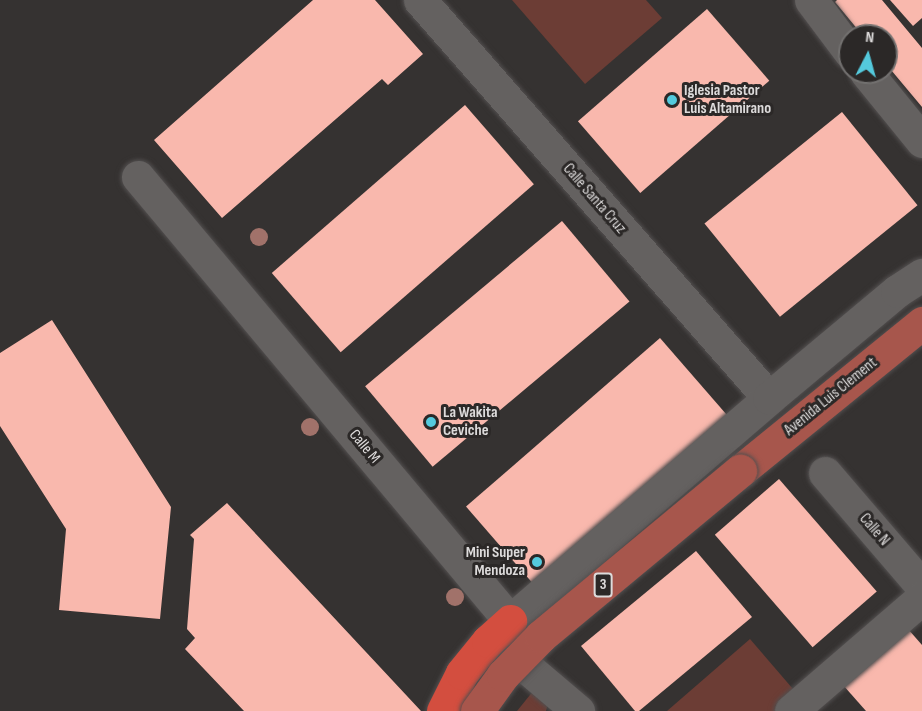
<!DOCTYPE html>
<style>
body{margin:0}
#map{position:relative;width:922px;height:711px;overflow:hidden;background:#353231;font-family:"Sofia Sans Condensed",sans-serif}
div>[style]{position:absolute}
.green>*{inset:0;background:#6c3d35}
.building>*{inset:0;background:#f9b8ad;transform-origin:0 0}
.roads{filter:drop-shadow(0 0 2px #524f4f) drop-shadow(0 0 2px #524f4f)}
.minor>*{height:33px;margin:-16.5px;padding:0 16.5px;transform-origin:16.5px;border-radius:16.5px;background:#646160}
.major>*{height:33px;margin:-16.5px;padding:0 16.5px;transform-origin:16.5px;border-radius:16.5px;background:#a7564c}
.highway>*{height:33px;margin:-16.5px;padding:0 16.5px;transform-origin:16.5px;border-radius:16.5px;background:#d34e3f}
.bridges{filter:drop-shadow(0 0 2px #524f4f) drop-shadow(0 0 2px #524f4f)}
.major-bridge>*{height:33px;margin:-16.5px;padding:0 16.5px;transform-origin:16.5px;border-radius:16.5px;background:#a7564c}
.trees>*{width:18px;height:18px;margin:-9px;border-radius:50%;background:#a1726a}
.dots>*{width:16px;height:16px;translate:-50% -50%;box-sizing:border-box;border:3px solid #2b2827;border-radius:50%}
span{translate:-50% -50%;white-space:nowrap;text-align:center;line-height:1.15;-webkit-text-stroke:6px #2b2827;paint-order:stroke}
.shield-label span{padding:2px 4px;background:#2b2827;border:2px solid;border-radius:4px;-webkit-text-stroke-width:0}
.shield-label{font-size:15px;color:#dddbdb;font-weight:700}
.poi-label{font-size:16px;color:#dddbdb;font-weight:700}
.left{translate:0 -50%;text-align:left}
.right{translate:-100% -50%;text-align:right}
.street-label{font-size:16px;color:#dddbdb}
.north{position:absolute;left:838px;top:24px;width:60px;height:60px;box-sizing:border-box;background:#2b2827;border:2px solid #72706f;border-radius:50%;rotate:6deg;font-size:16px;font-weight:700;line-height:24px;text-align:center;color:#dddbdb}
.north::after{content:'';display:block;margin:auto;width:21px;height:27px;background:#54cadd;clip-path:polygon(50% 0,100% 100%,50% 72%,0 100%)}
</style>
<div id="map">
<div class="green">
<div style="clip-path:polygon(512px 0,646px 0,662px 18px,585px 84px)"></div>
<div style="clip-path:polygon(750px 639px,799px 696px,782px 711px,667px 711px)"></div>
<div style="clip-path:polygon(534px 690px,549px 700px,546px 711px,517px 711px)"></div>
</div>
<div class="building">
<div style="clip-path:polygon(313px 0,375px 0,423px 54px,388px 85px,382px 79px,222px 218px,154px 140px)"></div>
<div style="clip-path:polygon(837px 0,882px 0,922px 48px,922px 107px,886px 64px,886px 36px,863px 36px,835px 2px)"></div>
<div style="clip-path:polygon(890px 0,922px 0,922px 18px,913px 26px)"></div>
<div style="left:707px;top:9px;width:95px;height:171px;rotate:49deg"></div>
<div style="left:465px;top:105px;width:105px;height:256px;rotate:49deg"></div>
<div style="left:842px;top:112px;width:120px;height:177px;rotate:51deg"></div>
<div style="left:562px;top:221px;width:105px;height:257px;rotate:50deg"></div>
<div style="clip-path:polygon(52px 320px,171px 507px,160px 619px,59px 610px,66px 529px,0 426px,0 353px)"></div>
<div style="left:660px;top:338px;width:106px;height:257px;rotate:49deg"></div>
<div style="left:779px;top:479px;width:149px;height:85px;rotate:49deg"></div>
<div style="clip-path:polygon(227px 503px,421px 711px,244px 711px,185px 649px,195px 638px,187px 629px,194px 539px,190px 535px)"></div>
<div style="clip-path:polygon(696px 551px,752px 617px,639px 711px,635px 711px,581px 646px)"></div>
<div style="clip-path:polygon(908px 629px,922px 645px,922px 711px,866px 711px,843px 685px)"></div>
</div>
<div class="roads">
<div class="minor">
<div style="left:420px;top:0;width:529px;rotate:48.75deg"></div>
<div style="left:811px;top:0;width:65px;rotate:53.1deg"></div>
<div style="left:866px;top:72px;width:89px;rotate:50.9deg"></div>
<div style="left:138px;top:177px;width:579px;rotate:50.04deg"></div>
<div style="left:510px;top:621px;width:28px;rotate:100deg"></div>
<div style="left:505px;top:649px;width:96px;rotate:40.3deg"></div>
<div style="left:825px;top:473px;width:149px;rotate:49.4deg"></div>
<div style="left:510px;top:621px;width:342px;rotate:-40.7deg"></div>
<div style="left:769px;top:398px;width:167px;rotate:-39.9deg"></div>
<div style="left:897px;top:291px;width:30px;rotate:-33deg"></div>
<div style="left:791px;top:711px;width:173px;rotate:-40.8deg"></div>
</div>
<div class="major">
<div style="left:740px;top:471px;width:235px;rotate:-39.1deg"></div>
</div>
<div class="highway">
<div style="left:443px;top:711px;width:42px;rotate:-63.4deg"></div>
<div style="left:462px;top:673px;width:41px;rotate:-50.9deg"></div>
<div style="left:488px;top:641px;width:30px;rotate:-42deg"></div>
</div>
</div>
<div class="bridges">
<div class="major-bridge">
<div style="left:477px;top:711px;width:44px;rotate:-54.2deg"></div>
<div style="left:503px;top:675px;width:54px;rotate:-45.7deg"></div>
<div style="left:541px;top:636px;width:259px;rotate:-39.7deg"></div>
</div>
</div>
<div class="trees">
<div style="left:259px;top:237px"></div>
<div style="left:310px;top:427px"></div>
<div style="left:455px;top:597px"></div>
</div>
<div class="dots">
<div style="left:672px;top:100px;background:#54cadd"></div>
<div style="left:431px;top:422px;background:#54cadd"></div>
<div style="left:537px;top:562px;background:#54cadd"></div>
</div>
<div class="shield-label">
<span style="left:603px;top:585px">3</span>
</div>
<div class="poi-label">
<span class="left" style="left:684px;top:100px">Iglesia Pastor<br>Luis Altamirano</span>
<span class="left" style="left:443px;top:422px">La Wakita<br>Ceviche</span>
<span class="right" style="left:525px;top:562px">Mini Super<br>Mendoza</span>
</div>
<div class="street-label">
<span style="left:594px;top:199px;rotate:49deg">Calle Santa Cruz</span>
<span style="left:831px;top:397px;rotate:-39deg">Avenida Luis Clement</span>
<span style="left:364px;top:447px;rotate:50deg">Calle M</span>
<span style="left:874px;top:530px;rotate:49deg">Calle N</span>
</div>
<div class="north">N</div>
</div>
